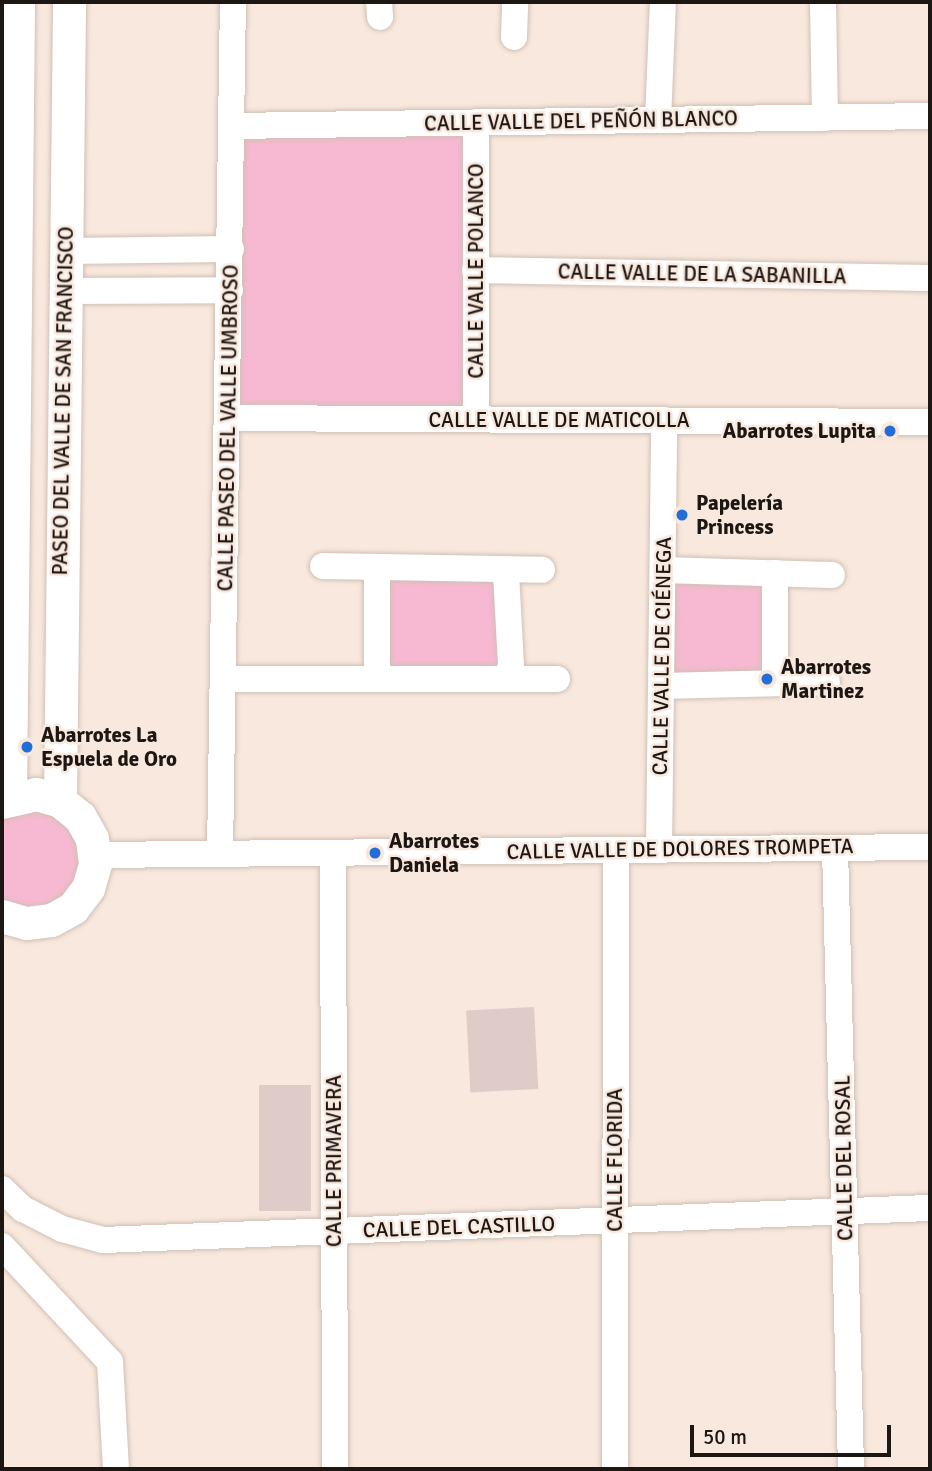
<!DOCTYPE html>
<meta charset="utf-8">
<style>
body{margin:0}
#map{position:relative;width:932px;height:1471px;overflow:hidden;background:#f9e8dd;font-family:Signika,sans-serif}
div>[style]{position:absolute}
.green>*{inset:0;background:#f6b9d1;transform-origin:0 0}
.building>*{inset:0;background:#dfcbc8;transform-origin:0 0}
.roads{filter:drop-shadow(0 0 2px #d0c0b5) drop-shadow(0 0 2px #d0c0b5)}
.minor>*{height:26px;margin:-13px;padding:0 13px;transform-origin:13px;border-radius:13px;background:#fff}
.tertiary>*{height:33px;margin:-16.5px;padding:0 16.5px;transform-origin:16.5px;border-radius:16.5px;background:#fff}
.dots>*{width:19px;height:19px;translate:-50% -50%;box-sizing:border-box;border:4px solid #f9e8dd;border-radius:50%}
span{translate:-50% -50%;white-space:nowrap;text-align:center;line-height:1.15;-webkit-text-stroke:5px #f9e8dd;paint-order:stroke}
.street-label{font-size:21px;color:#1d1714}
.poi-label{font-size:21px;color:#1d1714;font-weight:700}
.right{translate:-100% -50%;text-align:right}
.left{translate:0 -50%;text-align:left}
.frame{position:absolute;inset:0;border:4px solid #1d1714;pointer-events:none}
.scale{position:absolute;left:690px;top:1425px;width:201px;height:32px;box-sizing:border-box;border:4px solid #1d1714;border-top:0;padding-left:9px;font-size:21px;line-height:24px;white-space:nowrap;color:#1d1714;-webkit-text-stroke:5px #f9e8dd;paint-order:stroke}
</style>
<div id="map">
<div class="green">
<div style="left:476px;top:122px;width:297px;height:244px;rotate:90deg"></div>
<div style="left:377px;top:568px;width:129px;height:110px;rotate:2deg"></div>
<div style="left:663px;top:576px;width:110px;height:108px"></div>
<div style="clip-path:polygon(17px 809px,50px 809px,84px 844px,73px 893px,43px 911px,2px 900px,2px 817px)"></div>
</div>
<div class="building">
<div style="left:534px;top:1007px;width:82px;height:68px;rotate:87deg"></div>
<div style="left:259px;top:1085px;width:52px;height:126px"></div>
</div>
<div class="roads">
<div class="minor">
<div style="left:379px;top:2px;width:15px;rotate:86deg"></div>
<div style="left:823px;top:2px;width:116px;rotate:89deg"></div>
<div style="left:514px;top:37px;width:35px;rotate:-88deg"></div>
<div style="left:658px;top:120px;width:118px;rotate:-87.6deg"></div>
<div style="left:232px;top:126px;width:698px;rotate:-0.82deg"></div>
<div style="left:65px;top:251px;width:166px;rotate:-0.7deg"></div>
<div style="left:475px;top:270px;width:455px;rotate:1deg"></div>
<div style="left:64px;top:291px;width:166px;rotate:-0.3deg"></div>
<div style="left:229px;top:418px;width:701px;rotate:0.33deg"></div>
<div style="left:476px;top:419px;width:297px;rotate:-90deg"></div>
<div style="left:323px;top:566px;width:219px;rotate:1deg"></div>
<div style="left:377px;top:568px;width:110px;rotate:90deg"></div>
<div style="left:663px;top:570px;width:169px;rotate:1.7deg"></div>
<div style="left:506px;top:573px;width:93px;rotate:86.9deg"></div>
<div style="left:511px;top:666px;width:13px;rotate:113deg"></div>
<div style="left:223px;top:679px;width:334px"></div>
<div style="left:775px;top:683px;width:110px;rotate:-90deg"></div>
<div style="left:662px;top:686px;width:165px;rotate:-1.4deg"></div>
<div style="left:835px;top:848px;width:621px;rotate:88.52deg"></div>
<div style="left:659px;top:849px;width:429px;rotate:-89.3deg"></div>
<div style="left:333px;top:853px;width:616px;rotate:89.81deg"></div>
<div style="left:220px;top:854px;width:852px;rotate:-89.13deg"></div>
<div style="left:94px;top:855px;width:836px;rotate:-0.55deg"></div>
<div style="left:2px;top:1189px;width:29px;rotate:44deg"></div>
<div style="left:23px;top:1209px;width:44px;rotate:27.1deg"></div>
<div style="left:62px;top:1229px;width:42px;rotate:15deg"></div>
<div style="left:103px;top:1240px;width:828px;rotate:-2.22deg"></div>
<div style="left:2px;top:1246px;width:158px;rotate:47deg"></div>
<div style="left:110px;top:1362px;width:107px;rotate:86.8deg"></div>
<div style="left:615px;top:1469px;width:619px;rotate:-89.91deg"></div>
</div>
<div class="tertiary">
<div style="left:10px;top:797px;width:795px;rotate:-89.42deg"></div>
<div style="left:60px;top:801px;width:799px;rotate:-89.35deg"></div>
<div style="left:2px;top:802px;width:35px;rotate:-13deg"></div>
<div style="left:36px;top:794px;width:25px;rotate:16deg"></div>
<div style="left:60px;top:801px;width:26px;rotate:39deg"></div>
<div style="left:80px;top:817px;width:25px;rotate:61deg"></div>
<div style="left:92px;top:839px;width:25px;rotate:83deg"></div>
<div style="left:95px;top:864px;width:25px;rotate:106deg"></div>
<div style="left:88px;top:888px;width:25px;rotate:127deg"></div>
<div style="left:73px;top:908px;width:25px;rotate:151deg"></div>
<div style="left:51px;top:920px;width:25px;rotate:173deg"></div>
<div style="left:26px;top:923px;width:25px;rotate:-164deg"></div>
</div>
</div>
<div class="dots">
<div style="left:890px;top:431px;background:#226ed9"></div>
<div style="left:682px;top:515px;background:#226ed9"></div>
<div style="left:767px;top:679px;background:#226ed9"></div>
<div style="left:27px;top:747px;background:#226ed9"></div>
<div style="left:375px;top:853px;background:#226ed9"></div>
</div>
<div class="street-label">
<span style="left:581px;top:121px;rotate:-1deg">CALLE VALLE DEL PEÑÓN BLANCO</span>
<span style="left:476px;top:271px;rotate:-90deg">CALLE VALLE POLANCO</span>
<span style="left:702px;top:274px;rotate:1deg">CALLE VALLE DE LA SABANILLA</span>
<span style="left:63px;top:401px;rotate:-89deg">PASEO DEL VALLE DE SAN FRANCISCO</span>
<span style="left:559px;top:420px">CALLE VALLE DE MATICOLLA</span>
<span style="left:228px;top:428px;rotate:-89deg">CALLE PASEO DEL VALLE UMBROSO</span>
<span style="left:662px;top:656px;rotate:-89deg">CALLE VALLE DE CIÉNEGA</span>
<span style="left:680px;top:849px;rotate:-1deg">CALLE VALLE DE DOLORES TROMPETA</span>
<span style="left:844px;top:1158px;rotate:-91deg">CALLE DEL ROSAL</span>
<span style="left:615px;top:1160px;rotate:-90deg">CALLE FLORIDA</span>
<span style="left:334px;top:1161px;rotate:-90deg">CALLE PRIMAVERA</span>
<span style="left:459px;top:1227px;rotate:-2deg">CALLE DEL CASTILLO</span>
</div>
<div class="poi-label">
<span class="right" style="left:876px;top:431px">Abarrotes Lupita</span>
<span class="left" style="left:696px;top:515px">Papelería<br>Princess</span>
<span class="left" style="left:781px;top:679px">Abarrotes<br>Martinez</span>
<span class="left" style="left:41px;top:747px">Abarrotes La<br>Espuela de Oro</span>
<span class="left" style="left:389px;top:853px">Abarrotes<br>Daniela</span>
</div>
<div class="frame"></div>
<div class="scale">50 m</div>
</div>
